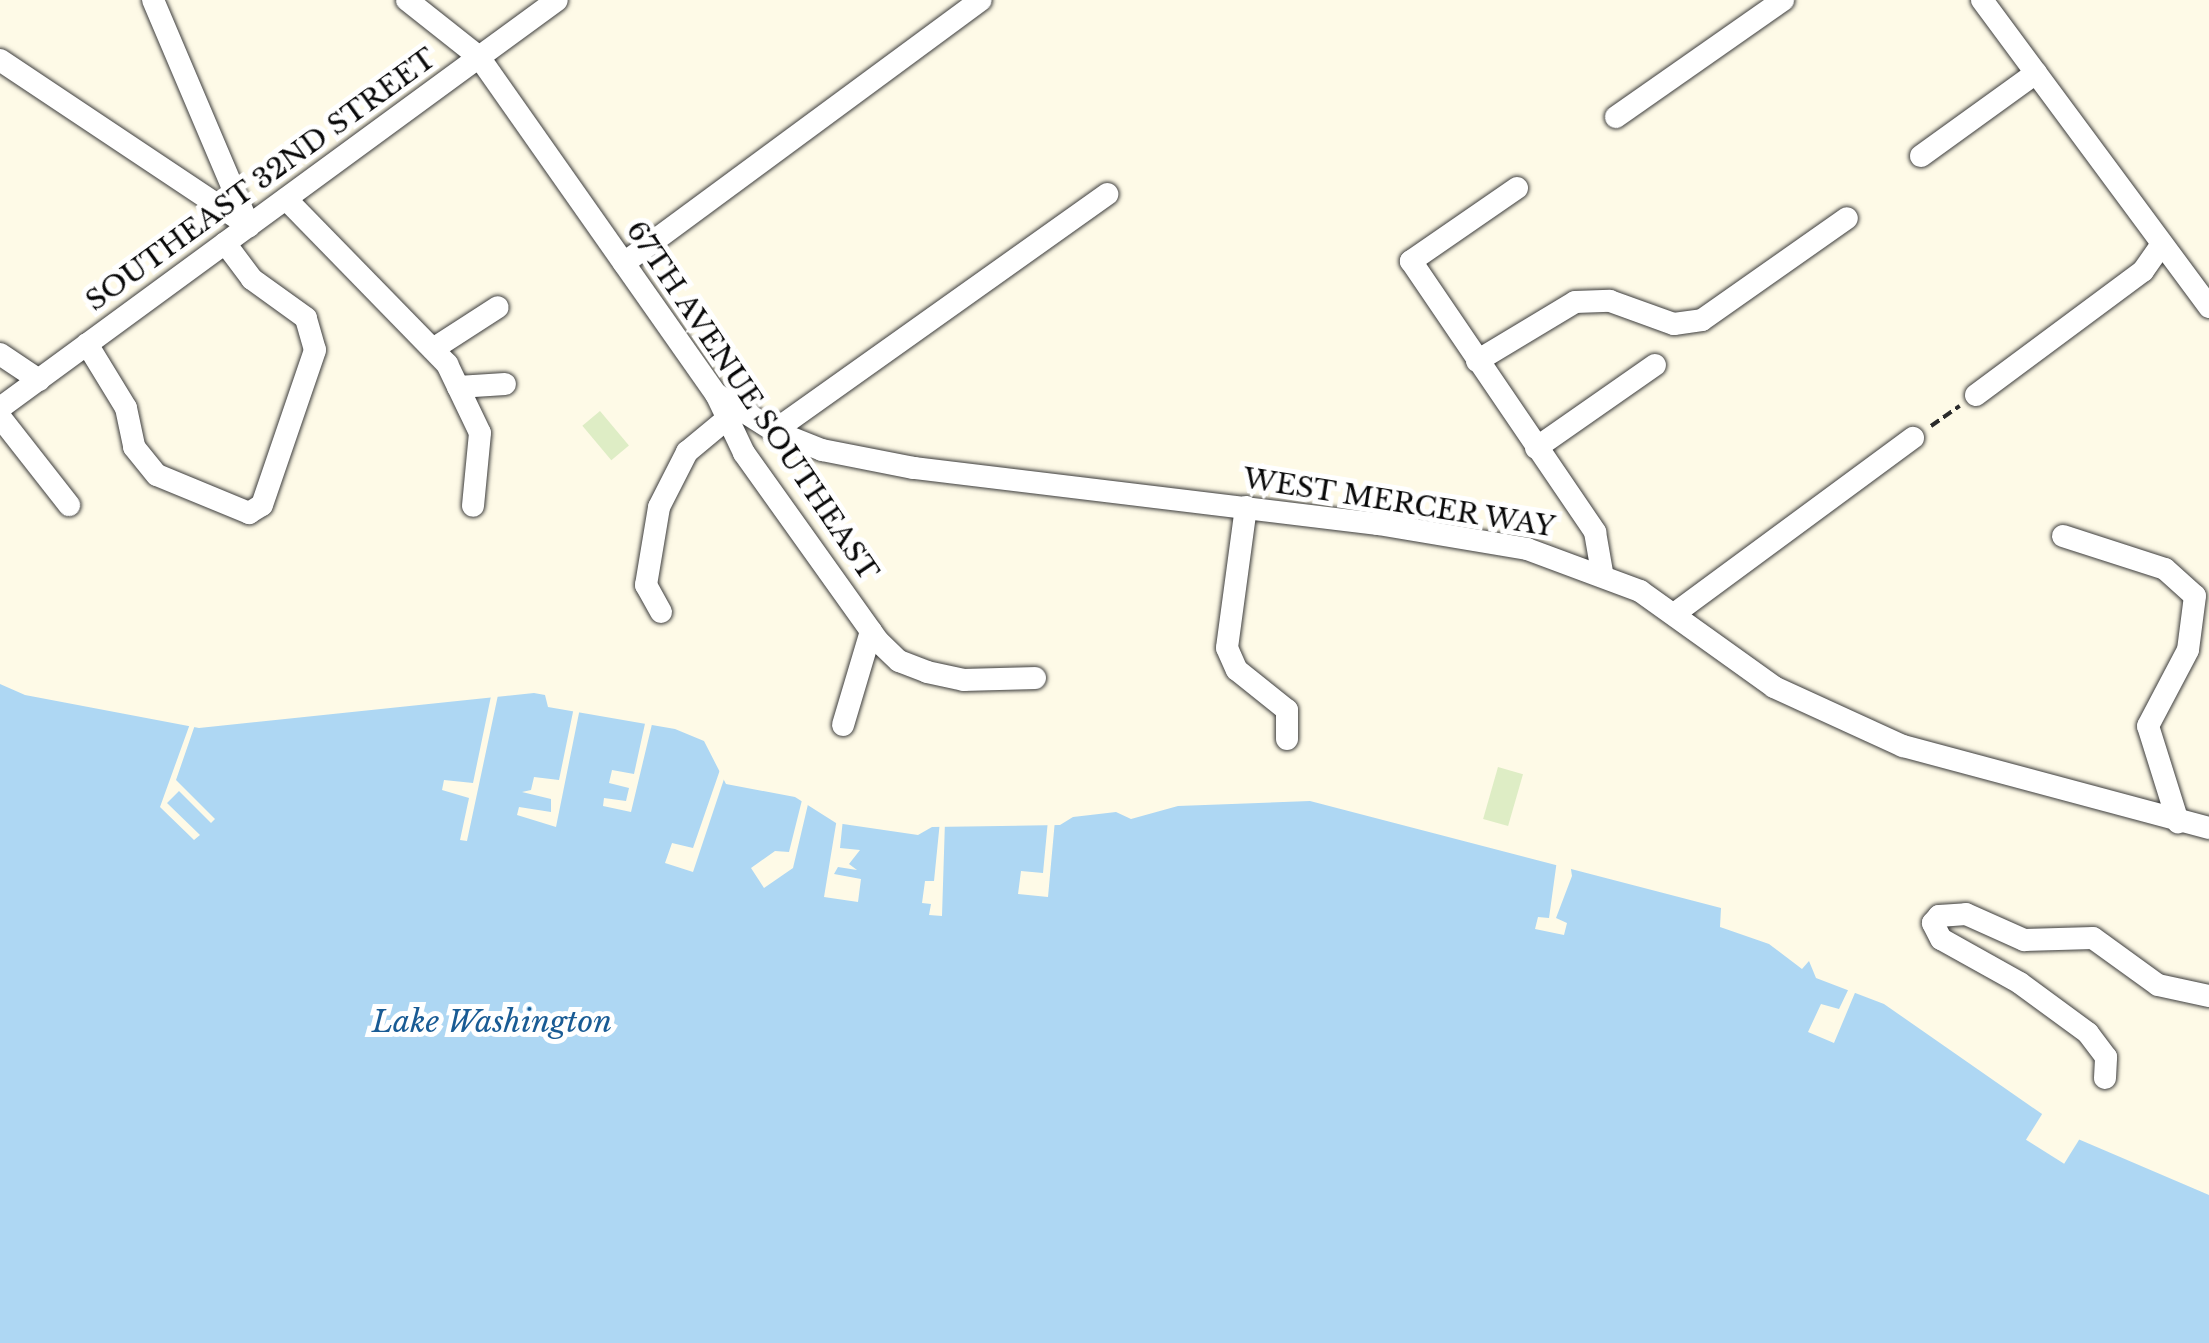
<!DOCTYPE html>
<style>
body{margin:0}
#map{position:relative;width:2209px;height:1343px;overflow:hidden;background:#fefae7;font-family:"Libre Baskerville",serif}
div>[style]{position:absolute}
.pitch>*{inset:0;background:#deedc5;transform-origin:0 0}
.water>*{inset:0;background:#aed7f3}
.pier>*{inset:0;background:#fefae7;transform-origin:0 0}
.path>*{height:4px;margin-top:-2px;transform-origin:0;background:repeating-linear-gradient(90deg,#2b2b2b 0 10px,transparent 0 15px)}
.roads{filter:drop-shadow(0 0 2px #3c3c3c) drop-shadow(0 0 2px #3c3c3c)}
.minor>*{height:22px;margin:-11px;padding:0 11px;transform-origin:11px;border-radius:11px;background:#fff}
span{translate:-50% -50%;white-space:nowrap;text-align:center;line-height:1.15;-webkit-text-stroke:10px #fff;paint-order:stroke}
.street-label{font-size:28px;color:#090909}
.water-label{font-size:30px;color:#195b94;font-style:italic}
</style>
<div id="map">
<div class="pitch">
<div style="left:600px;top:411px;width:45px;height:23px;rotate:50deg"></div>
<div style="left:1498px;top:767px;width:26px;height:54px;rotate:16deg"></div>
</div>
<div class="water">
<div style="clip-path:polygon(0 684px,25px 695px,199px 728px,534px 693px,545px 695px,548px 707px,675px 729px,704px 741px,726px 784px,795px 797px,836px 823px,918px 835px,932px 827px,1060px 825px,1073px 817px,1116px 812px,1131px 819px,1178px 806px,1310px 801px,1721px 908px,1720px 927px,1769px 944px,1802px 969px,1809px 961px,1816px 978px,1884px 1004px,2078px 1139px,2209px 1195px,2209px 1343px,0 1343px)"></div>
</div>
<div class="pier">
<div style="clip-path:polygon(498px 695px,467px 841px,460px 840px,469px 798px,442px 790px,444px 780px,473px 783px,491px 696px)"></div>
<div style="clip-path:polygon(574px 707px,580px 708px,556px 827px,517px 815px,519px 807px,551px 812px,551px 799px,522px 792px,531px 790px,534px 777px,559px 780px)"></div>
<div style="clip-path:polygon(646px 719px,653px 720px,631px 812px,603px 806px,604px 798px,626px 801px,629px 788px,609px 783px,612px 770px,634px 774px)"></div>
<div style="clip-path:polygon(191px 721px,196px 722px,176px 780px,215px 819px,211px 823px,179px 791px,167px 803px,200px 835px,194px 840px,160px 807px)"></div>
<div style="clip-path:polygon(722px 764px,727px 770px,693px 872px,665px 863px,672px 843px,693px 848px)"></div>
<div style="clip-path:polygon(803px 796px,809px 800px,793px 868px,764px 888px,751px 868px,775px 851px,789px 852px)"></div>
<div style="clip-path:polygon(837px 818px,843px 819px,840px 848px,860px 850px,849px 864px,857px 870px,838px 867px,834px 874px,861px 879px,858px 902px,824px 897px)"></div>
<div style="clip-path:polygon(1048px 820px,1055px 820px,1048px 897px,1018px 894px,1021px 871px,1043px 873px)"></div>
<div style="clip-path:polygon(940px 821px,945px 821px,942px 916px,929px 915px,931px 904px,922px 903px,925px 881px,934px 881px)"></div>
<div style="clip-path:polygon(1557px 860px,1570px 863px,1572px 876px,1556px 918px,1567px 923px,1564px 935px,1535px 929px,1538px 917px,1549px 918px)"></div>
<div style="clip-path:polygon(1850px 986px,1857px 988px,1834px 1043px,1808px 1032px,1821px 1004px,1839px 1009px)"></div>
<div style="left:2044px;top:1111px;width:45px;height:34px;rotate:32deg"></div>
</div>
<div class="path">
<div style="left:1931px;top:426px;width:35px;rotate:-35deg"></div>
</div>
<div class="roads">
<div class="minor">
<div style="left:153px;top:0;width:246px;rotate:67deg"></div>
<div style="left:407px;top:0;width:92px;rotate:38.4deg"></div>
<div style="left:479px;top:57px;width:412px;rotate:54.9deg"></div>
<div style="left:716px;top:394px;width:65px;rotate:64.6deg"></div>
<div style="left:744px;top:453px;width:231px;rotate:54.5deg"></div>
<div style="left:878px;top:641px;width:29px;rotate:44deg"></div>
<div style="left:899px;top:661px;width:30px;rotate:21deg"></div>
<div style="left:927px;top:672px;width:38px;rotate:12deg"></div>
<div style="left:964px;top:680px;width:71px;rotate:-1.6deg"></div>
<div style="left:1982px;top:0;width:382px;rotate:53.5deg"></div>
<div style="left:0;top:60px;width:299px;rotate:33.7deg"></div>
<div style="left:1616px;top:117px;width:204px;rotate:-35deg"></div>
<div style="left:1921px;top:156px;width:142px;rotate:-35.8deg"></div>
<div style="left:1517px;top:188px;width:129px;rotate:145.4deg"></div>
<div style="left:1411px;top:261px;width:328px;rotate:55.8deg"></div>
<div style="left:1595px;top:532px;width:41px;rotate:80.1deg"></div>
<div style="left:286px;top:199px;width:231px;rotate:45.7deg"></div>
<div style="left:447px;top:364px;width:76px;rotate:64.4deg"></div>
<div style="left:480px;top:433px;width:73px;rotate:95.5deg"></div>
<div style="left:624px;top:263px;width:443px;rotate:-36.4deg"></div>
<div style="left:87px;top:344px;width:75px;rotate:58.6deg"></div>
<div style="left:126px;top:408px;width:40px;rotate:78deg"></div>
<div style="left:134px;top:447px;width:36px;rotate:51deg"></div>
<div style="left:157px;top:475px;width:100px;rotate:22.4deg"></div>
<div style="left:249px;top:513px;width:15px;rotate:-32deg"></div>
<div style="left:262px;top:505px;width:164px;rotate:-71.1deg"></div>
<div style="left:315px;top:350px;width:33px;rotate:-106deg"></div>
<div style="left:306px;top:318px;width:67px;rotate:-144.2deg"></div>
<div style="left:252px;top:279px;width:45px;rotate:-126.9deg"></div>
<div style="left:433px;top:349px;width:77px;rotate:-32.9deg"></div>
<div style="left:0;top:354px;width:47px;rotate:33.7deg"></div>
<div style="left:1477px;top:361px;width:114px;rotate:-31deg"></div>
<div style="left:1575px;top:302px;width:35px;rotate:-2deg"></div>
<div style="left:1610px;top:301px;width:68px;rotate:19.8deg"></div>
<div style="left:1674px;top:324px;width:28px;rotate:-8deg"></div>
<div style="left:1702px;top:320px;width:177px;rotate:-35.1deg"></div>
<div style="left:458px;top:387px;width:47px;rotate:-3.7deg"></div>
<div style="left:716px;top:394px;width:69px;rotate:32.5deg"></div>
<div style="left:774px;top:431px;width:52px;rotate:21.6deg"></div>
<div style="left:822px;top:450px;width:94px;rotate:11.1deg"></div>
<div style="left:914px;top:468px;width:467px;rotate:6.9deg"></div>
<div style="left:1378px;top:524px;width:151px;rotate:9.5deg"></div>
<div style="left:1527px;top:549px;width:121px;rotate:20.4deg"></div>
<div style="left:1640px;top:591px;width:165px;rotate:35.6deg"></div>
<div style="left:1774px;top:687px;width:142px;rotate:24.6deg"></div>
<div style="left:1903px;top:746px;width:317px;rotate:15deg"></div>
<div style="left:1976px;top:395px;width:208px;rotate:-36.6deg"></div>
<div style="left:2143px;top:271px;width:33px;rotate:-55deg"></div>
<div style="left:0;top:408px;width:690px;rotate:-36.22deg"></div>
<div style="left:0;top:417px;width:112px;rotate:51.9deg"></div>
<div style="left:774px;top:431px;width:409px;rotate:-35.4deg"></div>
<div style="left:1536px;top:448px;width:145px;rotate:-34.9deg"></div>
<div style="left:1246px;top:507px;width:142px;rotate:97.7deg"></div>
<div style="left:1227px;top:648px;width:24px;rotate:66deg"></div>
<div style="left:1237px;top:670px;width:64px;rotate:38.7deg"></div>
<div style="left:1287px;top:710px;width:29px;rotate:90deg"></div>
<div style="left:2063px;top:536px;width:107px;rotate:17.9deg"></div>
<div style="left:2165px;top:569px;width:40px;rotate:42deg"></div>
<div style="left:2195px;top:596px;width:54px;rotate:97.4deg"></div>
<div style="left:2188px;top:650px;width:86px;rotate:117.8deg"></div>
<div style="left:2148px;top:726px;width:101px;rotate:72.6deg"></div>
<div style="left:661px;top:612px;width:31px;rotate:-119deg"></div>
<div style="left:646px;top:585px;width:79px;rotate:-80.5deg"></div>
<div style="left:659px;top:507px;width:62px;rotate:-63deg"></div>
<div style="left:687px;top:452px;width:53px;rotate:-39.7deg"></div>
<div style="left:1674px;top:614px;width:297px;rotate:-36.4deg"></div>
<div style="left:843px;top:725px;width:98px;rotate:-73.4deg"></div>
<div style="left:2105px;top:1078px;width:21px;rotate:-87deg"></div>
<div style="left:2106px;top:1057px;width:30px;rotate:-127deg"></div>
<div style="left:2088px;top:1033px;width:84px;rotate:-143.7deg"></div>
<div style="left:2020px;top:983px;width:90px;rotate:-150.9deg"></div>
<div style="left:1941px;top:939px;width:18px;rotate:-117deg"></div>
<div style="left:1933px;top:923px;width:9px;rotate:-49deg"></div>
<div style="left:1939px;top:916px;width:27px;rotate:-4deg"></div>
<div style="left:1966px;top:914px;width:64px;rotate:24.1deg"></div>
<div style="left:2024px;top:940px;width:69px;rotate:-1.7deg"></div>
<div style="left:2093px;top:938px;width:80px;rotate:35.9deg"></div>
<div style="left:2158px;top:985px;width:52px;rotate:12.2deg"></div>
</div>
</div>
<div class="street-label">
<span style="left:261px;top:180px;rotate:-36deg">SOUTHEAST 32ND STREET</span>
<span style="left:752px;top:401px;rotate:56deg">67TH AVENUE SOUTHEAST</span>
<span style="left:1399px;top:503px;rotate:9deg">WEST MERCER WAY</span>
</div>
<div class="water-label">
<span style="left:492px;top:1022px">Lake Washington</span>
</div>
</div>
